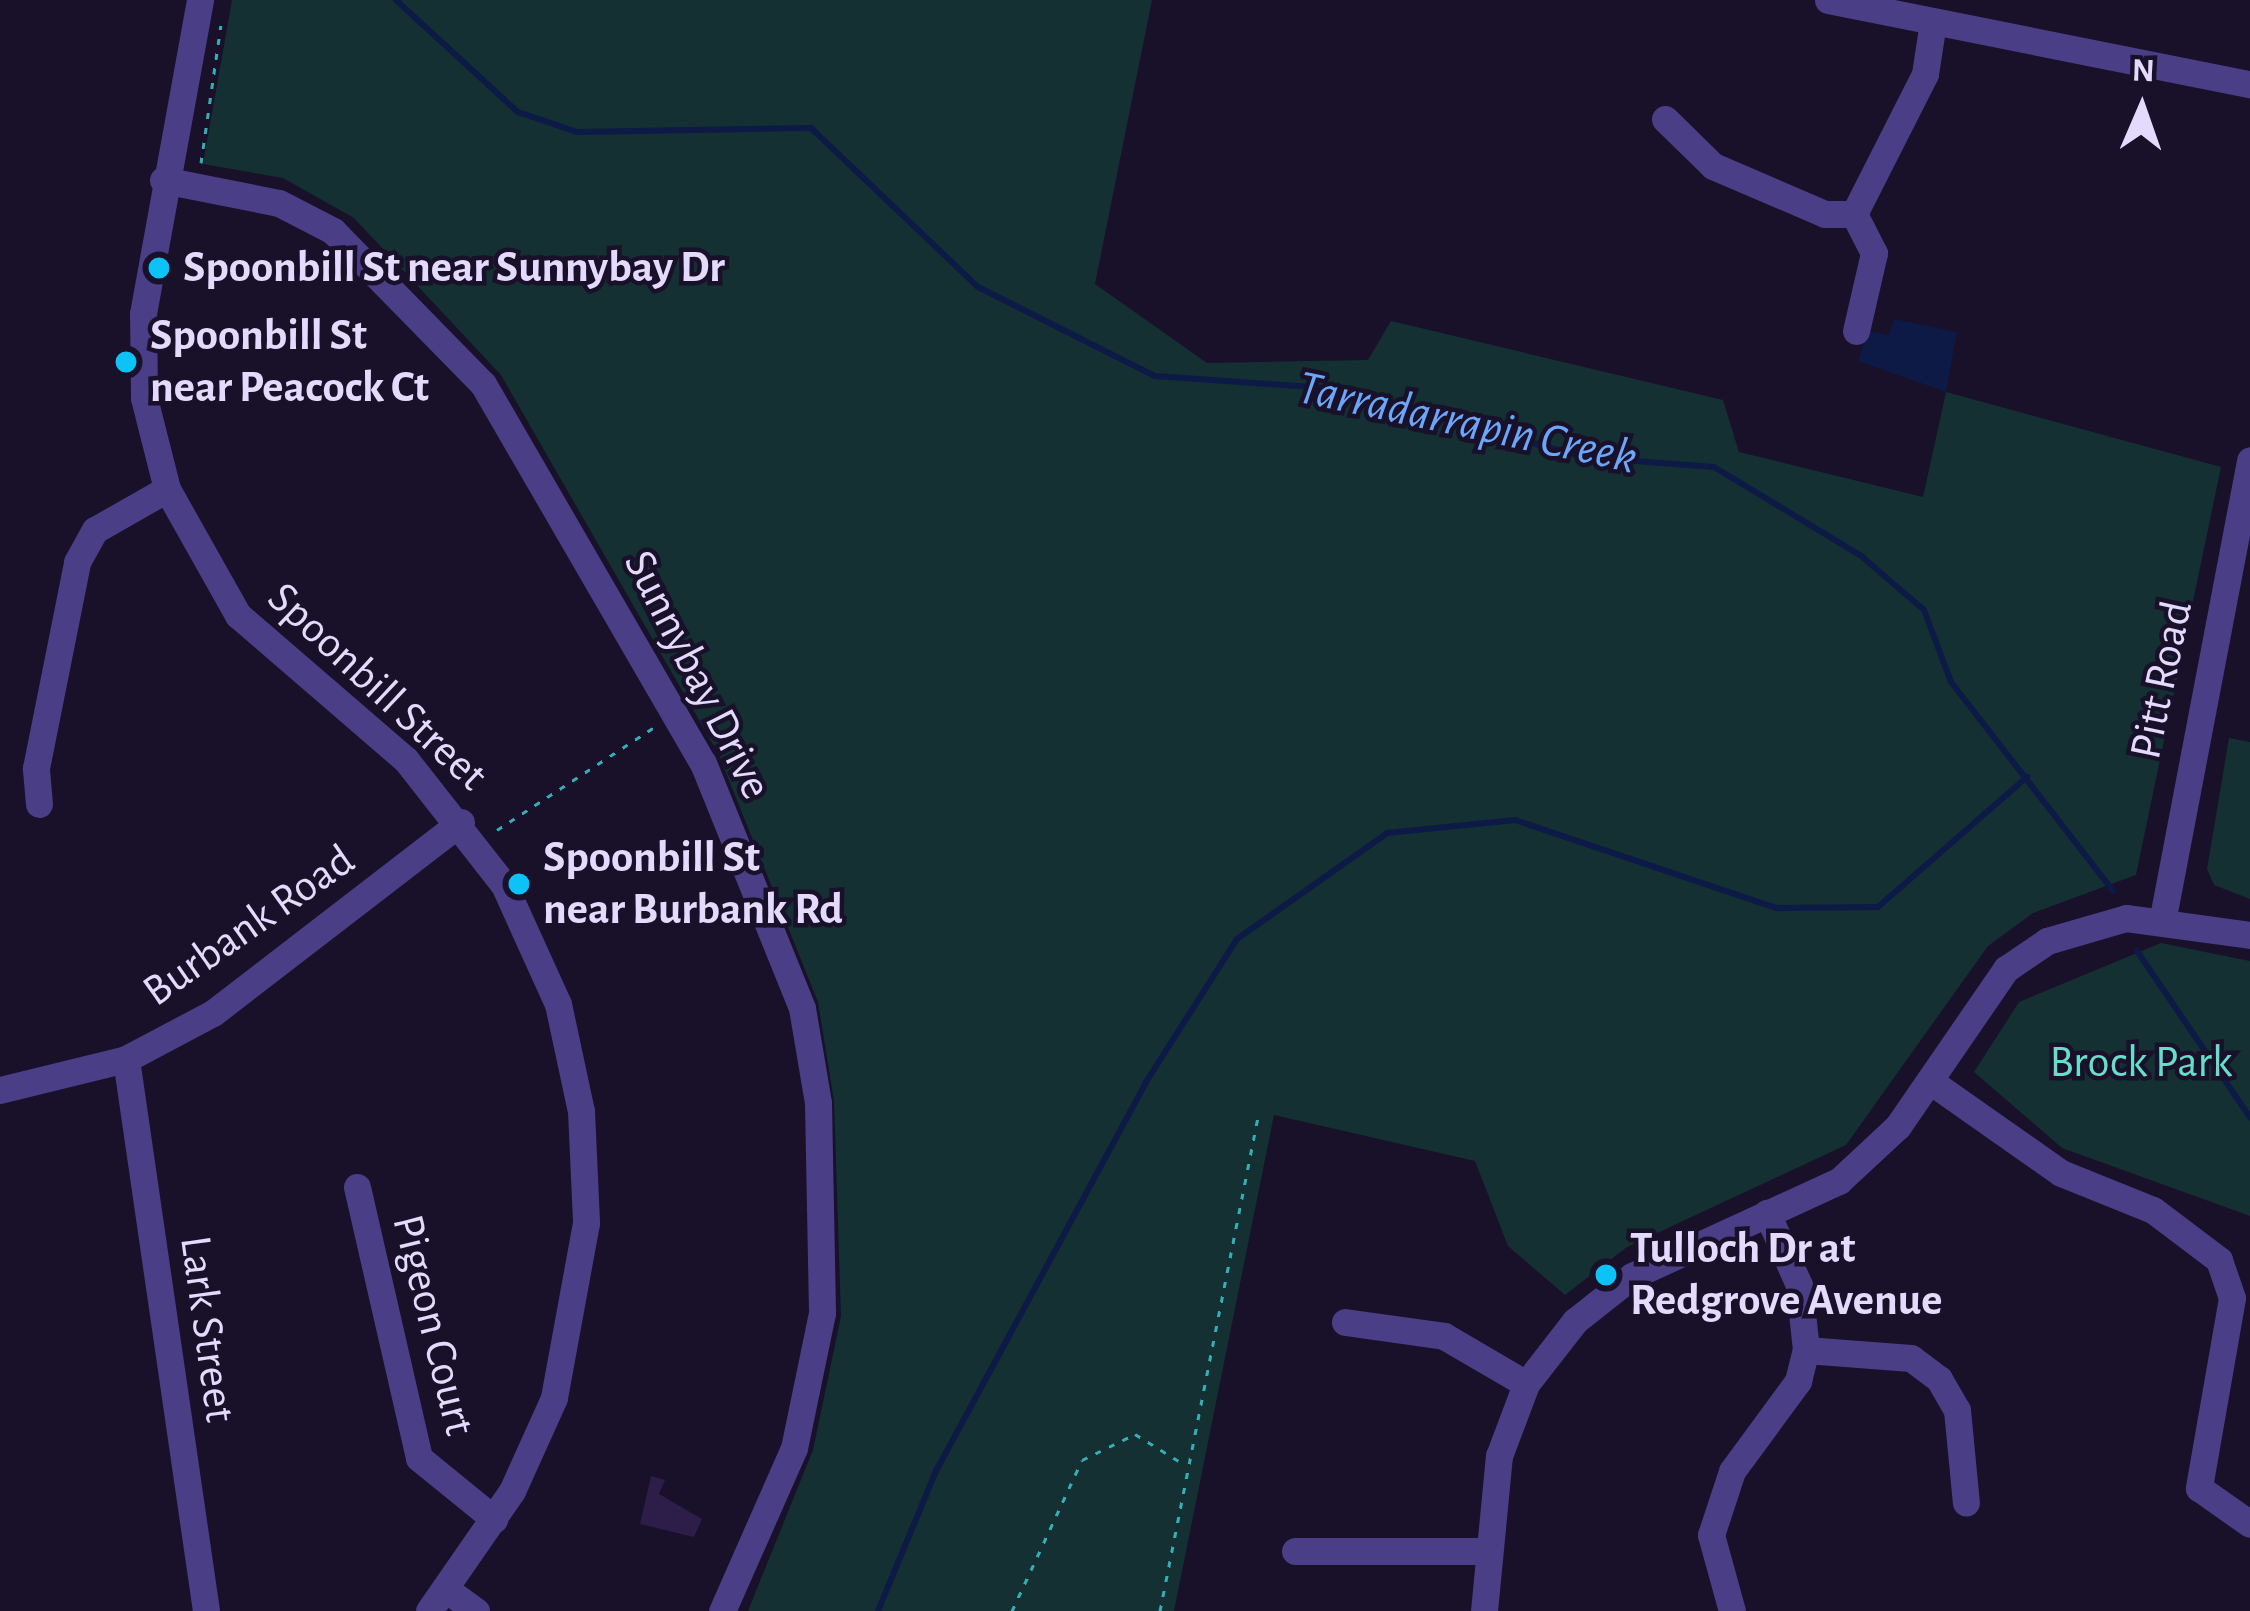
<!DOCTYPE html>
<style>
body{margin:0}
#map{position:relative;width:2250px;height:1611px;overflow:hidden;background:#181129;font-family:"Alegreya Sans",sans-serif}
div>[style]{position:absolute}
.green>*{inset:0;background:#143033}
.water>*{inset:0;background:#0d1a46}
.stream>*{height:6px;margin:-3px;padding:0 3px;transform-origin:3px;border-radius:3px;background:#0d1a46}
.building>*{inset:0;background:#2c1e49}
.path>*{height:3px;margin-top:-1.5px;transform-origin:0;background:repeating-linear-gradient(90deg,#35afb7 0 6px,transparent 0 15px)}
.minor>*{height:27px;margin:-13.5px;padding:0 13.5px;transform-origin:13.5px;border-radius:13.5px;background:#4a3e86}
.dots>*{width:33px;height:33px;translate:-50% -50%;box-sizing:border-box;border:6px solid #181129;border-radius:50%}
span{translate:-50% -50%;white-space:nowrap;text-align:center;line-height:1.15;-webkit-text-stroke:9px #181129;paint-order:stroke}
.poi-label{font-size:45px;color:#e3dafe;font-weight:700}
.left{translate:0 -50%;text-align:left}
.street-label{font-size:45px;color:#e3dafe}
.park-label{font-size:45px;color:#67ddce}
.water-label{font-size:48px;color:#6ca6fa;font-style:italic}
.north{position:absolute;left:2082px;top:48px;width:120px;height:120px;-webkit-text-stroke:9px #181129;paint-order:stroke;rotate:2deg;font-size:33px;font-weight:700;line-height:48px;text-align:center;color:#e3dafe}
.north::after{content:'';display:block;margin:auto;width:42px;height:54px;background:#e3dafe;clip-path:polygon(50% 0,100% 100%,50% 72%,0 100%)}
</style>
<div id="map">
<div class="green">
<div style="clip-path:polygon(232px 0,1152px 0,1095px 284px,1207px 363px,1368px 360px,1391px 321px,1723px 400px,1739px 452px,1923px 497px,1946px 392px,2221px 467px,2136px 875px,2033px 913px,1988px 946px,1846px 1145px,1627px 1247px,1565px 1295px,1508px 1246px,1475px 1161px,1274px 1115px,1174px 1611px,748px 1611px,813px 1450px,841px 1316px,834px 1101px,818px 1002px,718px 753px,501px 375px,354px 218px,283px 178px,203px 164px)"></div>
<div style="clip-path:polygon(2229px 738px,2250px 742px,2250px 899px,2214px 885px,2207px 869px)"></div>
<div style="clip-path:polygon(2161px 943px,2250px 961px,2250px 1216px,2062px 1148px,1974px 1072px,2019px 1002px)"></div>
</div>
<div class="water">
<div style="clip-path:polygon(1894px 319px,1957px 332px,1946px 392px,1858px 361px,1868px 331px,1889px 335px)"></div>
</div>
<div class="stream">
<div style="left:396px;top:0;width:166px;rotate:42.6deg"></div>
<div style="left:518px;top:112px;width:62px;rotate:18.7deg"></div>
<div style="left:577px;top:132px;width:234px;rotate:-1deg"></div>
<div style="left:811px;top:128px;width:231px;rotate:43.6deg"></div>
<div style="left:978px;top:287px;width:198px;rotate:26.7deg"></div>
<div style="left:1155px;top:376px;width:185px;rotate:4deg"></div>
<div style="left:1340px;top:389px;width:252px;rotate:15.6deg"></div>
<div style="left:1583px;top:457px;width:131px;rotate:4.4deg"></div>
<div style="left:1714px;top:467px;width:170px;rotate:31.1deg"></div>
<div style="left:1860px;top:555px;width:84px;rotate:40.7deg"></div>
<div style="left:1924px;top:610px;width:77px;rotate:69.4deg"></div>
<div style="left:1951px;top:682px;width:264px;rotate:52.2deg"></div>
<div style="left:2137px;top:951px;width:201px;rotate:55.8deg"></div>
<div style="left:878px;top:1611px;width:152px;rotate:-67.5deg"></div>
<div style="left:936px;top:1471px;width:442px;rotate:-61.6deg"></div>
<div style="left:1146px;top:1082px;width:169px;rotate:-57.5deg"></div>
<div style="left:1237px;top:939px;width:184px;rotate:-35.2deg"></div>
<div style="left:1387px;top:833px;width:129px;rotate:-5.8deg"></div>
<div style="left:1515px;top:820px;width:276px;rotate:18.6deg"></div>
<div style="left:1777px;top:908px;width:101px;rotate:-0.6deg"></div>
<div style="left:1878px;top:907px;width:198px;rotate:-41.1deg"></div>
</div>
<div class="building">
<div style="clip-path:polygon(651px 1476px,665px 1480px,659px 1494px,702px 1519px,694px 1537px,640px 1524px)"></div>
</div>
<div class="path">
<div style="left:201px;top:163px;width:139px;rotate:-81.8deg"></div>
<div style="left:497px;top:830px;width:190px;rotate:-33.2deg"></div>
<div style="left:1012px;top:1611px;width:166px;rotate:-65.1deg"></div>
<div style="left:1082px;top:1460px;width:59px;rotate:-26.1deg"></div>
<div style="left:1135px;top:1434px;width:59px;rotate:31.8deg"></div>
<div style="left:1160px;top:1611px;width:509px;rotate:-78.78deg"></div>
</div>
<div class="minor">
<div style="left:200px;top:0;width:319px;rotate:100.3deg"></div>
<div style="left:143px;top:314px;width:84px;rotate:89.3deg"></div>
<div style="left:144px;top:398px;width:94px;rotate:75.8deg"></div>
<div style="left:167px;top:489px;width:145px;rotate:60.6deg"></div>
<div style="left:238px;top:615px;width:222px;rotate:40.8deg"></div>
<div style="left:406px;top:760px;width:159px;rotate:51.9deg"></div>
<div style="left:504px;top:885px;width:131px;rotate:65.6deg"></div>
<div style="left:558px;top:1004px;width:109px;rotate:77.9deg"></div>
<div style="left:581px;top:1111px;width:112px;rotate:87.4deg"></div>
<div style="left:586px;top:1223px;width:178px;rotate:100.4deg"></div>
<div style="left:554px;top:1398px;width:102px;rotate:114.3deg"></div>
<div style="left:512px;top:1491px;width:146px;rotate:124.7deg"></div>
<div style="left:1828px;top:0;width:430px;rotate:11.3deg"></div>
<div style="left:1665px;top:119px;width:67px;rotate:44.4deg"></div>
<div style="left:1713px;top:166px;width:122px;rotate:23.2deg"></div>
<div style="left:1825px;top:214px;width:29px"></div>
<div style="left:1854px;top:214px;width:157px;rotate:-63.1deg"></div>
<div style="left:1925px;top:74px;width:53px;rotate:-81.3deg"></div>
<div style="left:163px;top:180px;width:118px;rotate:11.2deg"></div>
<div style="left:279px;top:203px;width:61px;rotate:27.4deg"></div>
<div style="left:333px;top:231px;width:214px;rotate:45.6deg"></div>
<div style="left:483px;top:384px;width:438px;rotate:59.9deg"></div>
<div style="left:703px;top:763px;width:264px;rotate:68deg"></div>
<div style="left:802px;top:1008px;width:96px;rotate:80.4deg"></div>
<div style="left:818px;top:1103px;width:210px;rotate:88.9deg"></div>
<div style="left:822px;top:1313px;width:138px;rotate:101.7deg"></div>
<div style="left:794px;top:1448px;width:178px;rotate:113.8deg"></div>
<div style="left:1854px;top:214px;width:44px;rotate:62.9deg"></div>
<div style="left:1874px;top:253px;width:80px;rotate:103deg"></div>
<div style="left:39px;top:804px;width:36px;rotate:-95deg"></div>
<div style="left:36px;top:768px;width:210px;rotate:-78.7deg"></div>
<div style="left:77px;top:562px;width:37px;rotate:-61deg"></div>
<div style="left:95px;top:530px;width:83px;rotate:-29.7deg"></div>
<div style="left:2163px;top:917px;width:465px;rotate:-79.2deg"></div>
<div style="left:126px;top:1059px;width:558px;rotate:81.75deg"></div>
<div style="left:1930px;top:1081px;width:160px;rotate:35.1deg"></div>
<div style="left:2061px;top:1173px;width:99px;rotate:21.9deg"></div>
<div style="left:2153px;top:1210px;width:83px;rotate:37.1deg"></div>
<div style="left:2219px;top:1260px;width:40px;rotate:71.1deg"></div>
<div style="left:2232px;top:1298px;width:193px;rotate:99.9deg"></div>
<div style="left:2199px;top:1488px;width:62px;rotate:35.2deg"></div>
<div style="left:0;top:1090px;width:130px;rotate:-13.8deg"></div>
<div style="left:126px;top:1059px;width:98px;rotate:-27.9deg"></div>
<div style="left:213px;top:1013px;width:313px;rotate:-37.6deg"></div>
<div style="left:357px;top:1187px;width:278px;rotate:77.1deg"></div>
<div style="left:419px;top:1458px;width:97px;rotate:39.1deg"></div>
<div style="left:1345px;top:1322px;width:100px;rotate:8deg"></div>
<div style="left:1444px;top:1336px;width:95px;rotate:30.3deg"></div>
<div style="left:1806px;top:1350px;width:105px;rotate:4.4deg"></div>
<div style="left:1911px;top:1358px;width:35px;rotate:37deg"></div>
<div style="left:1939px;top:1379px;width:36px;rotate:60deg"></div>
<div style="left:1957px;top:1410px;width:93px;rotate:84.5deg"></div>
<div style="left:1295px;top:1551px;width:192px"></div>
<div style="left:447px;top:1590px;width:36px;rotate:36deg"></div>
<div style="left:1484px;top:1611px;width:156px;rotate:-84.5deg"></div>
<div style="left:1499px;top:1456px;width:77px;rotate:-69.4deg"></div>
<div style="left:1526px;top:1384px;width:80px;rotate:-52.1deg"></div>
<div style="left:1575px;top:1321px;width:73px;rotate:-38.3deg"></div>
<div style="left:1632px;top:1276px;width:228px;rotate:-24.7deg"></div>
<div style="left:1839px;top:1181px;width:81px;rotate:-43deg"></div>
<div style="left:1898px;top:1126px;width:191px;rotate:-55.5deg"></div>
<div style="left:2006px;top:969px;width:50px;rotate:-34.3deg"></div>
<div style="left:2047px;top:941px;width:82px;rotate:-16.2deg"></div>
<div style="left:2126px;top:918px;width:125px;rotate:7.8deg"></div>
<div style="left:1732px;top:1611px;width:79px;rotate:-105.4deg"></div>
<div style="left:1711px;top:1535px;width:67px;rotate:-71.8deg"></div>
<div style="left:1732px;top:1471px;width:112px;rotate:-53.7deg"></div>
<div style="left:1798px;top:1381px;width:32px;rotate:-76deg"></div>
<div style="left:1806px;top:1350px;width:65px;rotate:-96.1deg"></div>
<div style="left:1799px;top:1285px;width:79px;rotate:-114deg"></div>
</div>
<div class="dots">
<div style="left:159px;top:268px;background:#0dc2f7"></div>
<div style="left:126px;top:362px;background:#0dc2f7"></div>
<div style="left:519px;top:884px;background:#0dc2f7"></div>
<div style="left:1606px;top:1275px;background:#0dc2f7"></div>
</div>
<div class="poi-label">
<span class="left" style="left:183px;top:268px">Spoonbill St near Sunnybay Dr</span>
<span class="left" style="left:150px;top:362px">Spoonbill St<br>near Peacock Ct</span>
<span class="left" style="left:543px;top:884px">Spoonbill St<br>near Burbank Rd</span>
<span class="left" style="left:1630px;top:1275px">Tulloch Dr at<br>Redgrove Avenue</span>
</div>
<div class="street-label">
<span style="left:697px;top:675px;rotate:63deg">Sunnybay Drive</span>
<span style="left:2162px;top:680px;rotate:-78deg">Pitt Road</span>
<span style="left:377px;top:687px;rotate:43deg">Spoonbill Street</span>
<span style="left:249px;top:926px;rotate:-35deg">Burbank Road</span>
<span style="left:433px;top:1325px;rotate:76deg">Pigeon Court</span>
<span style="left:207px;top:1329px;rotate:82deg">Lark Street</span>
</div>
<div class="park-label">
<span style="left:2141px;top:1063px">Brock Park</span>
</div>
<div class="water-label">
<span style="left:1467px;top:424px;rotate:12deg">Tarradarrapin Creek</span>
</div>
<div class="north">N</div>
</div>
